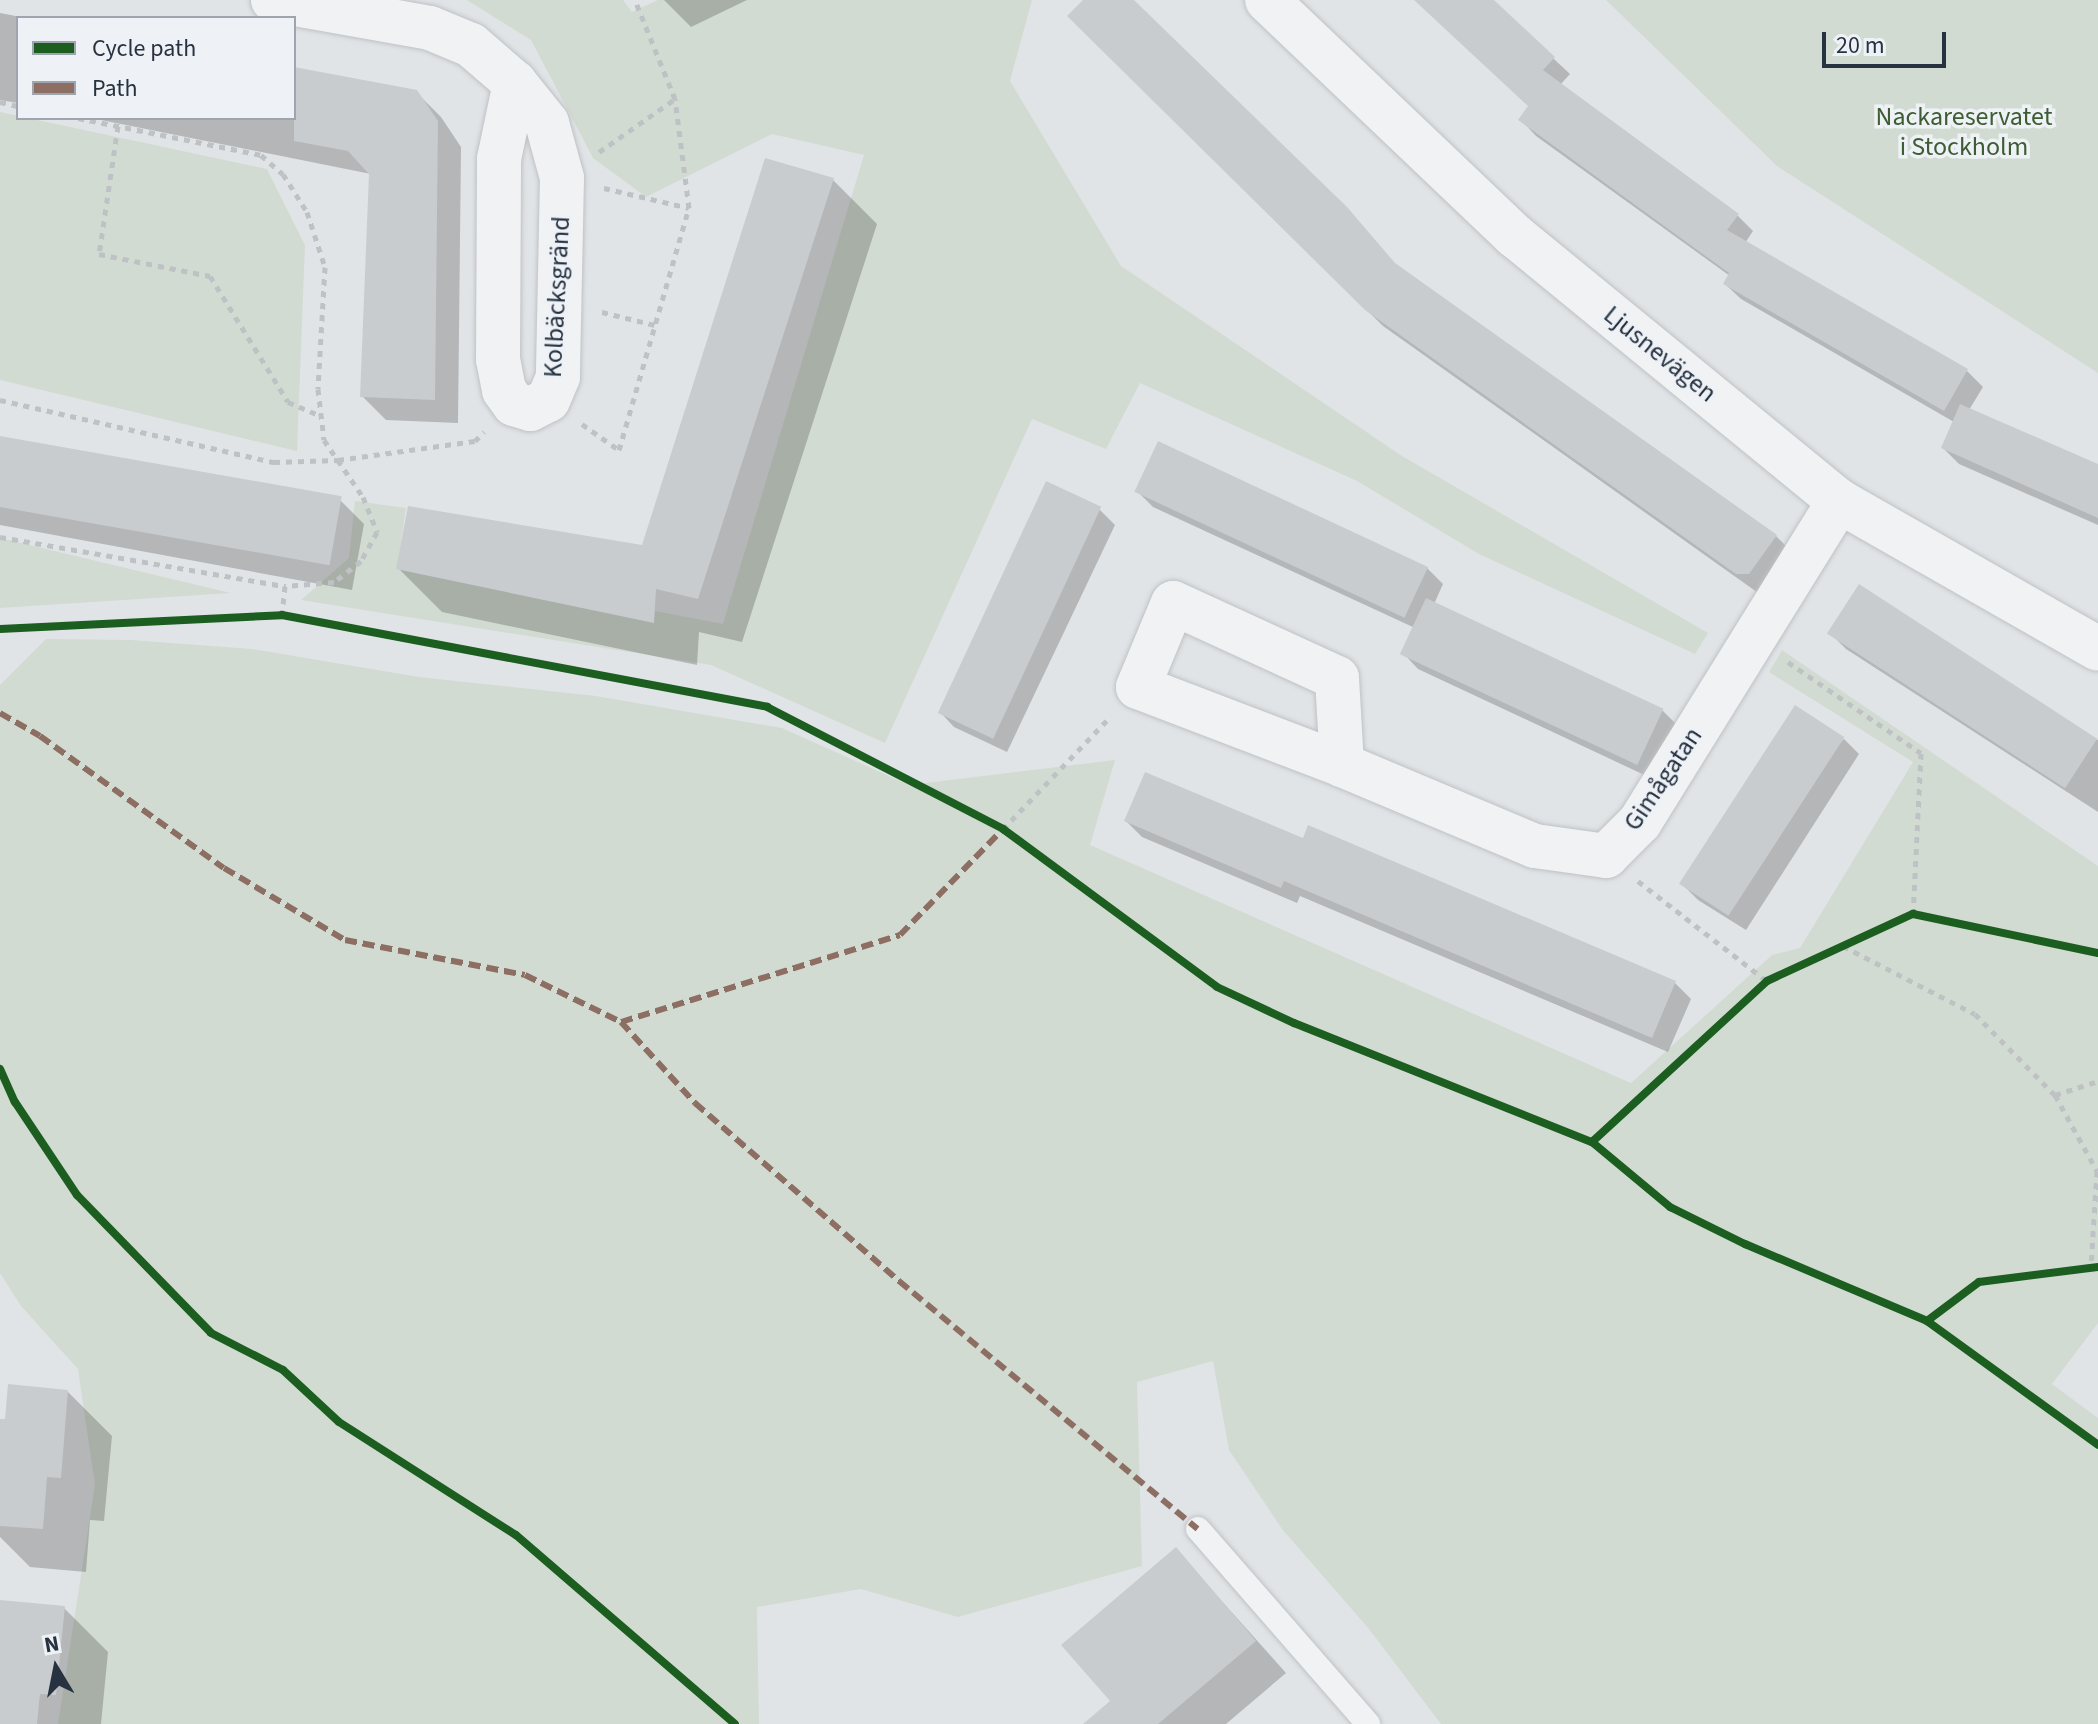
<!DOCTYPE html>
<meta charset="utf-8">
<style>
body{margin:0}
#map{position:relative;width:2098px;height:1724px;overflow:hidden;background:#e1e4e7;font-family:"Source Sans 3",sans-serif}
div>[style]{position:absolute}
.green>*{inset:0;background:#d2dbd1}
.shadow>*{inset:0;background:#0003}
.building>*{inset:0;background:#c9cccf;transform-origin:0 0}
.path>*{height:5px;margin-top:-2.5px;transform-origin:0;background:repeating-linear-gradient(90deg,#bfc2c5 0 6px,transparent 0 12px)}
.roads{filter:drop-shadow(0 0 2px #bfc2c5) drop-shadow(0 0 2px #bfc2c5)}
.service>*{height:24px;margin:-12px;padding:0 12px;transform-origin:12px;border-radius:12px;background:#f1f2f3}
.minor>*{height:44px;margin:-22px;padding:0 22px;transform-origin:22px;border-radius:22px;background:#f1f2f3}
.quiet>*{height:6px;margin-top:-3px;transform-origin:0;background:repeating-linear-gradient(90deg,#8d6e63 0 12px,transparent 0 18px)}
.cycleway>*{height:8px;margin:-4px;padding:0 4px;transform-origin:4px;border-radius:4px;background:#1b5e20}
span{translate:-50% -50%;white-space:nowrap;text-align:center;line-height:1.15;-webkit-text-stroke:7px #eef2f6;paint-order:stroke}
.park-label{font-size:26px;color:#3e5d33}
.street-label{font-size:26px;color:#273241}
.legend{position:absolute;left:16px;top:16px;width:280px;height:104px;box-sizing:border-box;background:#eef2f6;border:2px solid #9ea5ae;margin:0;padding:10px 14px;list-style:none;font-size:24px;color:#273241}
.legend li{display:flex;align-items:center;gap:16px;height:40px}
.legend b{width:40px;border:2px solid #9ea5ae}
.north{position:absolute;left:16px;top:1628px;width:80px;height:80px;-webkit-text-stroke:6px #eef2f6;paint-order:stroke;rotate:350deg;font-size:22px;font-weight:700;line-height:32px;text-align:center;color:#273241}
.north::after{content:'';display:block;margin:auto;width:28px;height:36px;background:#273241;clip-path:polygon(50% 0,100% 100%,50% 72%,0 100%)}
.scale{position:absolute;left:1822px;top:32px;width:124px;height:36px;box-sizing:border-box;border:4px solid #273241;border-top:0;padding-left:10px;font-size:24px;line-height:28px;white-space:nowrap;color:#273241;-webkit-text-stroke:6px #eef2f6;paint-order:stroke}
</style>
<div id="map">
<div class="green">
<div style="clip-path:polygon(467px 0,623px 0,632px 12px,658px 0,1032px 0,1010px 81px,1121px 266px,1402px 456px,1708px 633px,1695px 654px,1479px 554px,1357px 481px,1140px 383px,1106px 449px,1032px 419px,885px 743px,711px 665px,301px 600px,349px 558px,355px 501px,406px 508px,398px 562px,723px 624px,864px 155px,772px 134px,646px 197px,593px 158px,531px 40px)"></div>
<div style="clip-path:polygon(1606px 0,2098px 0,2098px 373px,1777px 166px)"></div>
<div style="clip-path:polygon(0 112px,267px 169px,305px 245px,297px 451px,0 380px)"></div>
<div style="clip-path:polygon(0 538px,231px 593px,0 608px)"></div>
<div style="clip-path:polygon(46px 639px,131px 640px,252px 649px,419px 677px,596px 696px,782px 728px,909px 785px,1115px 760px,1090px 845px,1631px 1083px,1772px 955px,1800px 948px,1913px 762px,1769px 672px,1782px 650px,2098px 866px,2098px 1323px,2052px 1384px,2098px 1418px,2098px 1724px,1441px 1724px,1369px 1629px,1282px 1529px,1229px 1450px,1213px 1361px,1137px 1382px,1142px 1566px,958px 1617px,861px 1589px,757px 1607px,759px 1724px,58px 1724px,95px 1485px,78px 1369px,21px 1306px,0 1273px,0 685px)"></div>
</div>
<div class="shadow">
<div style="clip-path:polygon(664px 0,747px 0,691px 27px)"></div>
<div style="clip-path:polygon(1086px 0,1131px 0,1400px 269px,1776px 536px,1792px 552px,1761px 595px,1383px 326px,1070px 16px)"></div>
<div style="clip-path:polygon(1415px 0,1491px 0,1570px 74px,1560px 85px,1737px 215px,1753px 231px,1745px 243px,1967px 371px,1983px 387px,1969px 410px,2098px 466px,2098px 525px,1959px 464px,1943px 448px,1954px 422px,1741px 299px,1725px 284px,1730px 276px,1536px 136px,1521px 120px,1530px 106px)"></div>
<div style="clip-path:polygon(0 13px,26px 18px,18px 18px,18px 103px,0 100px)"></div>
<div style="clip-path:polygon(294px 69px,416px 92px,441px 117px,461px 147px,458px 423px,386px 420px,362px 396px,371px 174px,91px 118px,294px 118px)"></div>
<div style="clip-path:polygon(833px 180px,877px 224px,742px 642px,699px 632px,697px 665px,442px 612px,398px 568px,643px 548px)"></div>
<div style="clip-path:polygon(0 438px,340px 500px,364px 524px,352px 590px,0 525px)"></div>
<div style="clip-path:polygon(1137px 491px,1427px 568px,1443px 584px,1434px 604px,1662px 710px,1678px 726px,1653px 779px,1418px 669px,1403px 653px,1415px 628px,1153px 507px)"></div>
<div style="clip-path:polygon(1099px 509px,1115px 525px,1007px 752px,954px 727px,939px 711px)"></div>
<div style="clip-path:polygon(1830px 633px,2098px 740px,2098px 812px,1846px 649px)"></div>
<div style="clip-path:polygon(1844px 739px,1859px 754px,1746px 930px,1698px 900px,1682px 884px)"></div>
<div style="clip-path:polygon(1126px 821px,1304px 840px,1309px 827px,1675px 983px,1691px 999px,1668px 1052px,1300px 896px,1297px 903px,1142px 837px)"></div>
<div style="clip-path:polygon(68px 1392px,112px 1436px,104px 1521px,90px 1520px,86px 1572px,30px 1567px,0 1537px,0 1421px,6px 1422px)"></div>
<div style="clip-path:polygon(1176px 1550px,1286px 1673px,1226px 1724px,1086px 1724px,1112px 1702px)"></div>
<div style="clip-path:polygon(64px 1608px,108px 1652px,101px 1724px,0 1724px,0 1616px)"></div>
</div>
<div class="building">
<div style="clip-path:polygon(1083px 0,1134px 0,1347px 207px,1395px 263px,1777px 535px,1749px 574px,1736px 574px,1365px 310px,1067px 16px)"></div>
<div style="clip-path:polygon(1414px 0,1494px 0,1555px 57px,1543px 70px,1739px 214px,1727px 230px,1968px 369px,1944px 411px,1723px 284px,1729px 273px,1518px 120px,1528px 106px)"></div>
<div style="clip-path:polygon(294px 67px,417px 90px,438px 121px,435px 400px,360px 397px,369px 174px,348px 151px,294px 141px)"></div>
<div style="clip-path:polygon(765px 158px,834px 178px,698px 599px,656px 589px,654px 623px,396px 569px,408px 506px,642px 545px)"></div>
<div style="clip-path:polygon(1960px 404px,2098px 464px,2098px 518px,1941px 448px)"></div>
<div style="left:0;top:436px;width:347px;height:70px;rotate:10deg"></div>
<div style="left:1158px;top:441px;width:298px;height:56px;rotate:25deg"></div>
<div style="left:1046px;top:481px;width:61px;height:256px;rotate:25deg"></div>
<div style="left:1859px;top:584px;width:284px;height:59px;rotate:33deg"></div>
<div style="left:1426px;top:598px;width:262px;height:62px;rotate:25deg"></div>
<div style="left:1795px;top:705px;width:59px;height:213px;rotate:33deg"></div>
<div style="clip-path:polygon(1145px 772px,1303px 838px,1308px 825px,1676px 981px,1652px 1038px,1284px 881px,1281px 888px,1124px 821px)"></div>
<div style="clip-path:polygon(8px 1384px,68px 1390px,61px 1478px,47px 1477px,43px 1529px,0 1526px,0 1419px,5px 1419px)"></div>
<div style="clip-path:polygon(1176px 1547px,1256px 1641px,1158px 1724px,1083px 1724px,1110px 1701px,1061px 1645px)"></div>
<div style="clip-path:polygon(0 1600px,65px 1606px,56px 1695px,40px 1694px,37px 1724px,0 1724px)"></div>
</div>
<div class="path">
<div style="left:0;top:102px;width:18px;rotate:13deg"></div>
<div style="left:78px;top:118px;width:187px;rotate:11.4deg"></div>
<div style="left:261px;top:155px;width:29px;rotate:41deg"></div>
<div style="left:283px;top:174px;width:45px;rotate:57.7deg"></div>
<div style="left:307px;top:212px;width:58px;rotate:71.9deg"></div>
<div style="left:325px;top:267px;width:122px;rotate:93.3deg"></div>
<div style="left:318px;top:389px;width:51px;rotate:83.3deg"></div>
<div style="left:324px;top:440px;width:69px;rotate:55.6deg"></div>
<div style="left:363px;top:497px;width:38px;rotate:68deg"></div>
<div style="left:377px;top:532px;width:33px;rotate:119deg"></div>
<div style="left:361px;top:561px;width:34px;rotate:142deg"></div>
<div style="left:334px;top:582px;width:49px;rotate:175.3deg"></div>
<div style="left:285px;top:586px;width:29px;rotate:96deg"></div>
<div style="left:118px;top:126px;width:129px;rotate:98.4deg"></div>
<div style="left:99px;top:254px;width:113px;rotate:11.2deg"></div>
<div style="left:210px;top:276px;width:148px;rotate:58.2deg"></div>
<div style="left:288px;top:402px;width:36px;rotate:23deg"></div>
<div style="left:599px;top:152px;width:93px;rotate:-34.9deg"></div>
<div style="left:604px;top:188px;width:87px;rotate:13.2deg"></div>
<div style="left:602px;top:312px;width:55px;rotate:13.8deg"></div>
<div style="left:0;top:400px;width:281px;rotate:12.8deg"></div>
<div style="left:274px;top:462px;width:64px;rotate:-1.8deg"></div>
<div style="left:338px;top:460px;width:138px;rotate:-7.9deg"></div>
<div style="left:475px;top:441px;width:13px;rotate:-45deg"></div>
<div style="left:582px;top:424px;width:45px;rotate:35.1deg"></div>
<div style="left:619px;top:450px;width:252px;rotate:-73.9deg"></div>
<div style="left:689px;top:208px;width:110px;rotate:-97.3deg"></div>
<div style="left:675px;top:99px;width:107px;rotate:-112deg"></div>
<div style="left:0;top:537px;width:289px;rotate:9.8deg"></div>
<div style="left:1788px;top:662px;width:161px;rotate:34.4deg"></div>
<div style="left:1921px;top:753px;width:161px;rotate:92.8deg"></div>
<div style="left:1003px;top:829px;width:155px;rotate:-46.3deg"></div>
<div style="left:1638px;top:881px;width:163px;rotate:37.8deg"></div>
<div style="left:1843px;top:946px;width:148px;rotate:27.3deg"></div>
<div style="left:1975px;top:1014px;width:114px;rotate:45.4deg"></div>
<div style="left:2055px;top:1095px;width:87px;rotate:61.1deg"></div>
<div style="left:2097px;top:1171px;width:96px;rotate:93.6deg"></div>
<div style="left:2055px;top:1095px;width:45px;rotate:-18deg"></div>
</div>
<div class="roads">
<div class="service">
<div style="left:1198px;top:1529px;width:259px;rotate:48.9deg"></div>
</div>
<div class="minor">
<div style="left:273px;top:0;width:159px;rotate:10.1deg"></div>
<div style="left:430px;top:28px;width:44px;rotate:22.5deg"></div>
<div style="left:471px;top:45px;width:58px;rotate:40.8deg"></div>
<div style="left:515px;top:83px;width:51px;rotate:51.3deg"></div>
<div style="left:547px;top:123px;width:57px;rotate:74.7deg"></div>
<div style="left:562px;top:178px;width:199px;rotate:91.2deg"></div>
<div style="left:558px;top:377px;width:25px;rotate:113deg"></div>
<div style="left:548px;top:400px;width:20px;rotate:153deg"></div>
<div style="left:530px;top:409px;width:17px;rotate:-163deg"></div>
<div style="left:514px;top:404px;width:17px;rotate:-126deg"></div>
<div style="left:504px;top:390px;width:31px;rotate:-101deg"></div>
<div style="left:498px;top:360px;width:201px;rotate:-89.7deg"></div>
<div style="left:499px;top:159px;width:78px;rotate:-78.1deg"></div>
<div style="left:1267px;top:0;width:342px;rotate:43.6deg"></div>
<div style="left:1515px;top:236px;width:419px;rotate:39.3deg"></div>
<div style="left:1839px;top:501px;width:298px;rotate:29.7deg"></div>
<div style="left:1342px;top:765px;width:87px;rotate:-93.3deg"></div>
<div style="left:1337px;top:678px;width:180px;rotate:-155.4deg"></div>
<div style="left:1173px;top:603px;width:91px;rotate:112.6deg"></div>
<div style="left:1138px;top:687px;width:218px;rotate:20.9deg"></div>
<div style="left:1342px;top:765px;width:209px;rotate:22.8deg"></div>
<div style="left:1535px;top:846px;width:72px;rotate:8deg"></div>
<div style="left:1606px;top:856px;width:48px;rotate:-45deg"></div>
<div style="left:1640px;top:822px;width:378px;rotate:-58.2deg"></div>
</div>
</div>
<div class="quiet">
<div style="left:0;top:713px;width:46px;rotate:29.9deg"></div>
<div style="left:40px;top:736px;width:226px;rotate:35.7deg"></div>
<div style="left:224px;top:868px;width:141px;rotate:30.8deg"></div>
<div style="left:345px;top:940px;width:183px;rotate:11deg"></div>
<div style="left:525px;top:975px;width:107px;rotate:26.1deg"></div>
<div style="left:621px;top:1022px;width:110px;rotate:47.6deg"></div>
<div style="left:695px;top:1103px;width:271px;rotate:41.1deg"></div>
<div style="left:899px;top:1281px;width:388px;rotate:39.7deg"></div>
<div style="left:621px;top:1022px;width:292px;rotate:-17.3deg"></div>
<div style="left:900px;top:935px;width:148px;rotate:-45.8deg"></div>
</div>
<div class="cycleway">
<div style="left:0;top:629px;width:282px;rotate:-2.8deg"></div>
<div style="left:282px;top:615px;width:494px;rotate:10.7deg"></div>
<div style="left:767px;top:707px;width:266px;rotate:27.3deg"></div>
<div style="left:1003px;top:829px;width:266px;rotate:36.4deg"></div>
<div style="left:1217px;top:987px;width:85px;rotate:25.1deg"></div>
<div style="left:1294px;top:1023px;width:321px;rotate:21.8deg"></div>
<div style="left:1592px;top:1142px;width:102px;rotate:39.8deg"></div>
<div style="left:1670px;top:1207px;width:84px;rotate:26.3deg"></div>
<div style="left:1745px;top:1244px;width:198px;rotate:22.9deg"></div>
<div style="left:1927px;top:1321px;width:211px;rotate:35.9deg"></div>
<div style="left:0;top:1069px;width:36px;rotate:66deg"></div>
<div style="left:15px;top:1102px;width:112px;rotate:56.3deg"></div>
<div style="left:77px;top:1195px;width:192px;rotate:45.8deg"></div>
<div style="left:211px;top:1333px;width:81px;rotate:27.2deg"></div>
<div style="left:283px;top:1370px;width:76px;rotate:42.9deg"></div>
<div style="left:339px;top:1422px;width:210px;rotate:32.6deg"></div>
<div style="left:516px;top:1535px;width:289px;rotate:40.8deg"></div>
<div style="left:1592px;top:1142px;width:238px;rotate:-42.6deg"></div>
<div style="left:1767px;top:981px;width:161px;rotate:-24.7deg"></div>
<div style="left:1913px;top:914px;width:189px;rotate:11.9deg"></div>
<div style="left:1927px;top:1321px;width:65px;rotate:-36.9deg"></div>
<div style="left:1979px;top:1282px;width:120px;rotate:-7.2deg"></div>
</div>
<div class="park-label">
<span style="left:1964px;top:132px">Nackareservatet<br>i Stockholm</span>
</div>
<div class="street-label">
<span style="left:557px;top:297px;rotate:-87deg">Kolbäcksgränd</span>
<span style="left:1660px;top:354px;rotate:39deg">Ljusnevägen</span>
<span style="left:1663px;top:779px;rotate:-56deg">Gimågatan</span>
</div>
<ul class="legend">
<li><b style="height:10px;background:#1b5e20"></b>Cycle path</li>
<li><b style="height:10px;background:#8d6e63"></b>Path</li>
</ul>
<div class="north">N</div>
<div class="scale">20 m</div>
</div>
